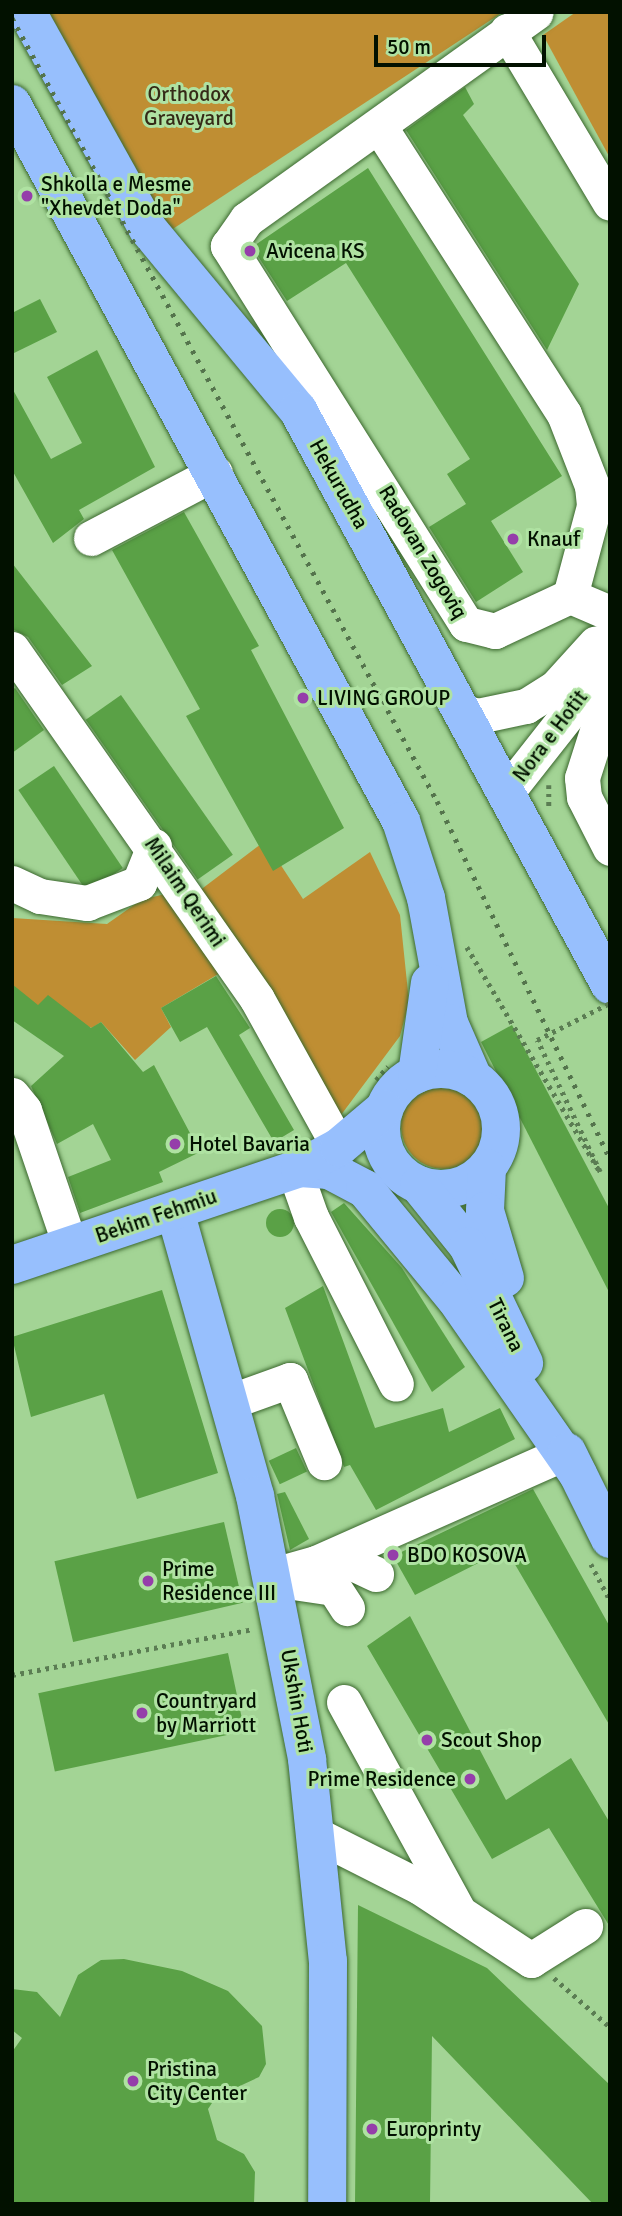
<!DOCTYPE html>
<style>
body{margin:0}
#map{position:relative;width:622px;height:2216px;overflow:hidden;background:#a3d495;font-family:Signika,sans-serif}
div>[style]{position:absolute}
.green>*{inset:0;background:#bf8e33}
.round{border-radius:50%}
.building>*{inset:0;background:#5aa146;transform-origin:0 0}
.path>*{height:4.5px;margin-top:-2.25px;transform-origin:0;background:repeating-linear-gradient(90deg,#5b7d53 0 3.5px,transparent 0 8.5px)}
.roads{filter:drop-shadow(0 0 2px #3c692f) drop-shadow(0 0 2px #3c692f)}
.minor>*{height:35px;margin:-17.5px;padding:0 17.5px;transform-origin:17.5px;border-radius:17.5px;background:#fff}
.major>*{height:38px;margin:-19px;padding:0 19px;transform-origin:19px;border-radius:19px;background:#97bffd}
.major>.ring{margin:-19px;padding:0;box-sizing:content-box;background:none;border:38px solid #97bffd;border-radius:50%}
.rail>*{height:5px;margin-top:-2.5px;transform-origin:0;background:repeating-linear-gradient(90deg,#54744c 0 3.5px,transparent 0 10.5px)}
.path-bridge>*{height:4.5px;margin-top:-2.25px;transform-origin:0;background:repeating-linear-gradient(90deg,#5b7d53 0 3.5px,transparent 0 8.5px)}
.dots>*{width:19px;height:19px;translate:-50% -50%;box-sizing:border-box;border:4px solid #afe2a2;border-radius:50%}
span{translate:-50% -50%;white-space:nowrap;text-align:center;line-height:1.15;-webkit-text-stroke:6px #afe2a2;paint-order:stroke}
.park-label{font-size:21px;color:#352a17}
.poi-label{font-size:21px;color:#021100}
.left{translate:0 -50%;text-align:left}
.right{translate:-100% -50%;text-align:right}
.street-label{font-size:21px;color:#021100}
.frame{position:absolute;inset:0;border:14px solid #021100;pointer-events:none}
.scale{position:absolute;left:374px;top:35px;width:172px;height:32px;box-sizing:border-box;border:4px solid #021100;border-top:0;padding-left:9px;font-size:21px;line-height:24px;white-space:nowrap;color:#021100;-webkit-text-stroke:5px #afe2a2;paint-order:stroke}
</style>
<div id="map">
<div class="green">
<div style="clip-path:polygon(31px 12px,503px 12px,153px 242px)"></div>
<div style="clip-path:polygon(576px 12px,610px 12px,610px 158px,543px 35px)"></div>
<div style="clip-path:polygon(265px 841px,303px 899px,370px 852px,400px 915px,409px 1002px,400px 1036px,335px 1123px,199px 891px)"></div>
<div style="clip-path:polygon(173px 892px,220px 973px,161px 1008px,171px 1027px,135px 1060px,101px 1022px,92px 1028px,37px 1007px,12px 984px,12px 918px,107px 924px,141px 900px)"></div>
<div class="round" style="left:401px;top:1083px;width:86px;height:86px"></div>
</div>
<div class="building">
<div style="clip-path:polygon(465px 87px,474px 104px,463px 115px,579px 284px,547px 350px,406px 130px)"></div>
<div style="clip-path:polygon(368px 168px,562px 476px,491px 521px,523px 572px,476px 602px,429px 527px,466px 504px,447px 474px,470px 459px,346px 263px,287px 301px,252px 247px)"></div>
<div style="clip-path:polygon(40px 299px,57px 332px,12px 354px,12px 313px)"></div>
<div style="clip-path:polygon(97px 350px,155px 467px,79px 510px,84px 519px,53px 543px,12px 470px,12px 388px,51px 459px,82px 443px,47px 377px)"></div>
<div style="clip-path:polygon(184px 512px,259px 646px,251px 650px,344px 828px,273px 871px,186px 716px,200px 709px,112px 550px)"></div>
<div style="clip-path:polygon(12px 563px,92px 666px,62px 685px,28px 637px,12px 629px)"></div>
<div style="clip-path:polygon(15px 688px,44px 730px,12px 753px,12px 690px)"></div>
<div style="left:121px;top:695px;width:195px;height:43px;rotate:55deg"></div>
<div style="left:54px;top:766px;width:123px;height:43px;rotate:56deg"></div>
<div style="clip-path:polygon(216px 976px,250px 1028px,239px 1035px,294px 1130px,274px 1142px,207px 1027px,180px 1042px,161px 1008px)"></div>
<div style="clip-path:polygon(12px 984px,38px 1005px,48px 995px,91px 1028px,101px 1022px,143px 1072px,154px 1065px,200px 1152px,159px 1172px,163px 1182px,80px 1213px,68px 1177px,111px 1160px,93px 1124px,57px 1144px,31px 1086px,64px 1056px,12px 1020px)"></div>
<div style="clip-path:polygon(512px 1025px,610px 1210px,610px 1294px,481px 1042px)"></div>
<div style="clip-path:polygon(344px 1203px,402px 1268px,465px 1367px,432px 1392px,331px 1212px)"></div>
<div class="round" style="left:266px;top:1209px;width:28px;height:28px"></div>
<div style="clip-path:polygon(323px 1286px,375px 1428px,443px 1408px,449px 1432px,500px 1408px,515px 1439px,376px 1510px,350px 1465px,344px 1467px,285px 1308px)"></div>
<div style="clip-path:polygon(162px 1290px,218px 1473px,137px 1499px,104px 1394px,31px 1417px,12px 1337px)"></div>
<div style="left:296px;top:1448px;width:26px;height:30px;rotate:65deg"></div>
<div style="clip-path:polygon(533px 1489px,610px 1627px,610px 1726px,506px 1549px,415px 1595px,393px 1556px)"></div>
<div style="clip-path:polygon(285px 1492px,309px 1539px,290px 1550px,277px 1494px)"></div>
<div style="left:224px;top:1522px;width:83px;height:174px;rotate:77deg"></div>
<div style="clip-path:polygon(410px 1616px,506px 1800px,571px 1758px,610px 1823px,610px 1927px,549px 1828px,492px 1859px,367px 1646px)"></div>
<div style="left:228px;top:1653px;width:80px;height:194px;rotate:78deg"></div>
<div style="clip-path:polygon(358px 1905px,487px 1968px,610px 2085px,610px 2204px,593px 2204px,432px 2036px,430px 2204px,355px 2204px)"></div>
<div style="clip-path:polygon(124px 1959px,182px 1971px,228px 1991px,262px 2026px,266px 2064px,259px 2077px,216px 2097px,208px 2109px,217px 2140px,244px 2154px,255px 2172px,254px 2204px,12px 2204px,12px 2052px,22px 2038px,12px 2030px,12px 1989px,37px 1992px,60px 2017px,78px 1975px,101px 1960px)"></div>
</div>
<div class="path">
<div style="left:549px;top:785px;width:22px;rotate:90deg"></div>
<div style="left:467px;top:947px;width:261px;rotate:59.4deg"></div>
<div style="left:376px;top:1080px;width:18px;rotate:-49deg"></div>
<div style="left:591px;top:1564px;width:41px;rotate:62.2deg"></div>
<div style="left:12px;top:1675px;width:245px;rotate:-10.8deg"></div>
<div style="left:554px;top:1978px;width:74px;rotate:41.2deg"></div>
</div>
<div class="roads">
<div class="minor">
<div style="left:507px;top:31px;width:200px;rotate:59.1deg"></div>
<div style="left:381px;top:129px;width:339px;rotate:57.3deg"></div>
<div style="left:564px;top:414px;width:77px;rotate:68.7deg"></div>
<div style="left:592px;top:486px;width:20px;rotate:84deg"></div>
<div style="left:594px;top:506px;width:93px;rotate:104.9deg"></div>
<div style="left:570px;top:596px;width:83px;rotate:155deg"></div>
<div style="left:495px;top:631px;width:30px;rotate:-166deg"></div>
<div style="left:466px;top:624px;width:447px;rotate:-122.2deg"></div>
<div style="left:228px;top:246px;width:33px;rotate:-55deg"></div>
<div style="left:247px;top:219px;width:355px;rotate:-35.6deg"></div>
<div style="left:91px;top:538px;width:140px;rotate:-27.7deg"></div>
<div style="left:570px;top:596px;width:43px;rotate:23deg"></div>
<div style="left:12px;top:649px;width:427px;rotate:55deg"></div>
<div style="left:257px;top:999px;width:169px;rotate:61deg"></div>
<div style="left:601px;top:664px;width:48px;rotate:87.6deg"></div>
<div style="left:603px;top:712px;width:69px;rotate:107.7deg"></div>
<div style="left:582px;top:778px;width:19px;rotate:84deg"></div>
<div style="left:584px;top:797px;width:57px;rotate:63deg"></div>
<div style="left:463px;top:712px;width:16px;rotate:15deg"></div>
<div style="left:478px;top:716px;width:49px;rotate:-11.8deg"></div>
<div style="left:526px;top:706px;width:36px;rotate:-32deg"></div>
<div style="left:556px;top:687px;width:59px;rotate:-47.7deg"></div>
<div style="left:506px;top:793px;width:125px;rotate:-51.8deg"></div>
<div style="left:583px;top:695px;width:61px;rotate:-63.9deg"></div>
<div style="left:12px;top:883px;width:31px;rotate:25deg"></div>
<div style="left:40px;top:896px;width:48px;rotate:8.5deg"></div>
<div style="left:87px;top:903px;width:56px;rotate:-21deg"></div>
<div style="left:139px;top:883px;width:40px;rotate:-68deg"></div>
<div style="left:12px;top:1095px;width:19px;rotate:51deg"></div>
<div style="left:24px;top:1110px;width:143px;rotate:71.2deg"></div>
<div style="left:294px;top:1169px;width:51px;rotate:70.5deg"></div>
<div style="left:311px;top:1217px;width:187px;rotate:63deg"></div>
<div style="left:229px;top:1402px;width:65px;rotate:-19.8deg"></div>
<div style="left:290px;top:1380px;width:89px;rotate:67.5deg"></div>
<div style="left:321px;top:1571px;width:29px;rotate:-20deg"></div>
<div style="left:348px;top:1561px;width:31px;rotate:25deg"></div>
<div style="left:273px;top:1575px;width:45px;rotate:-15.6deg"></div>
<div style="left:316px;top:1563px;width:274px;rotate:-23.9deg"></div>
<div style="left:293px;top:1582px;width:41px;rotate:8.3deg"></div>
<div style="left:334px;top:1588px;width:24px;rotate:57deg"></div>
<div style="left:344px;top:1702px;width:235px;rotate:61.3deg"></div>
<div style="left:317px;top:1835px;width:115px;rotate:26.8deg"></div>
<div style="left:420px;top:1887px;width:133px;rotate:33.3deg"></div>
<div style="left:531px;top:1960px;width:64px;rotate:-32.2deg"></div>
</div>
<div class="major">
<div style="left:27px;top:12px;width:248px;rotate:60.9deg"></div>
<div style="left:148px;top:229px;width:235px;rotate:50.4deg"></div>
<div style="left:298px;top:410px;width:654px;rotate:61.52deg"></div>
<div style="left:12px;top:104px;width:816px;rotate:61.52deg"></div>
<div style="left:401px;top:821px;width:81px;rotate:72deg"></div>
<div style="left:426px;top:898px;width:127px;rotate:79.6deg"></div>
<div style="left:449px;top:1023px;width:60px;rotate:66.4deg"></div>
<div class="ring" style="left:381px;top:1069px;width:82px;height:82px"></div>
<div style="left:417px;top:1074px;width:92px;rotate:-81.9deg"></div>
<div style="left:300px;top:1168px;width:29px;rotate:4deg"></div>
<div style="left:329px;top:1170px;width:41px;rotate:27.8deg"></div>
<div style="left:365px;top:1189px;width:141px;rotate:50.5deg"></div>
<div style="left:455px;top:1298px;width:215px;rotate:55.1deg"></div>
<div style="left:487px;top:1168px;width:43px;rotate:92.7deg"></div>
<div style="left:485px;top:1211px;width:70px;rotate:73.4deg"></div>
<div style="left:419px;top:1185px;width:78px;rotate:51.2deg"></div>
<div style="left:468px;top:1246px;width:130px;rotate:64.4deg"></div>
<div style="left:175px;top:1211px;width:296px;rotate:74.3deg"></div>
<div style="left:255px;top:1496px;width:268px;rotate:78.8deg"></div>
<div style="left:307px;top:1759px;width:203px;rotate:84.1deg"></div>
<div style="left:328px;top:1961px;width:243px;rotate:90.2deg"></div>
<div style="left:12px;top:1265px;width:304px;rotate:-18.6deg"></div>
<div style="left:300px;top:1168px;width:44px;rotate:-28.3deg"></div>
<div style="left:339px;top:1147px;width:59px;rotate:-40.2deg"></div>
<div style="left:567px;top:1452px;width:97px;rotate:63.7deg"></div>
</div>
</div>
<div class="rail">
<div style="left:12px;top:18px;width:891px;rotate:61.51deg"></div>
<div style="left:437px;top:801px;width:398px;rotate:64.2deg"></div>
</div>
<div class="path-bridge">
<div style="left:600px;top:1172px;width:146px;rotate:-115.5deg"></div>
<div style="left:537px;top:1040px;width:82px;rotate:-26.9deg"></div>
</div>
<div class="dots">
<div style="left:27px;top:196px;background:#953eaa"></div>
<div style="left:250px;top:251px;background:#953eaa"></div>
<div style="left:513px;top:539px;background:#953eaa"></div>
<div style="left:303px;top:698px;background:#953eaa"></div>
<div style="left:175px;top:1144px;background:#953eaa"></div>
<div style="left:393px;top:1555px;background:#953eaa"></div>
<div style="left:148px;top:1581px;background:#953eaa"></div>
<div style="left:142px;top:1713px;background:#953eaa"></div>
<div style="left:427px;top:1740px;background:#953eaa"></div>
<div style="left:470px;top:1779px;background:#953eaa"></div>
<div style="left:133px;top:2081px;background:#953eaa"></div>
<div style="left:372px;top:2129px;background:#953eaa"></div>
</div>
<div class="park-label">
<span style="left:189px;top:106px">Orthodox<br>Graveyard</span>
</div>
<div class="poi-label">
<span class="left" style="left:41px;top:196px">Shkolla e Mesme<br>"Xhevdet Doda"</span>
<span class="left" style="left:266px;top:251px">Avicena KS</span>
<span class="left" style="left:527px;top:539px">Knauf</span>
<span class="left" style="left:317px;top:698px">LIVING GROUP</span>
<span class="left" style="left:189px;top:1144px">Hotel Bavaria</span>
<span class="left" style="left:407px;top:1555px">BDO KOSOVA</span>
<span class="left" style="left:162px;top:1581px">Prime<br>Residence III</span>
<span class="left" style="left:156px;top:1713px">Countryard<br>by Marriott</span>
<span class="left" style="left:441px;top:1740px">Scout Shop</span>
<span class="right" style="left:456px;top:1779px">Prime Residence</span>
<span class="left" style="left:147px;top:2081px">Pristina<br>City Center</span>
<span class="left" style="left:386px;top:2129px">Europrinty</span>
</div>
<div class="street-label">
<span style="left:339px;top:484px;rotate:61deg">Hekurudha</span>
<span style="left:423px;top:552px;rotate:59deg">Radovan Zogoviq</span>
<span style="left:550px;top:736px;rotate:-53deg">Nora e Hotit</span>
<span style="left:185px;top:892px;rotate:56deg">Milaim Qerimi</span>
<span style="left:156px;top:1216px;rotate:-19deg">Bekim Fehmiu</span>
<span style="left:506px;top:1325px;rotate:64deg">Tirana</span>
<span style="left:297px;top:1701px;rotate:80deg">Ukshin Hoti</span>
</div>
<div class="frame"></div>
<div class="scale">50 m</div>
</div>
